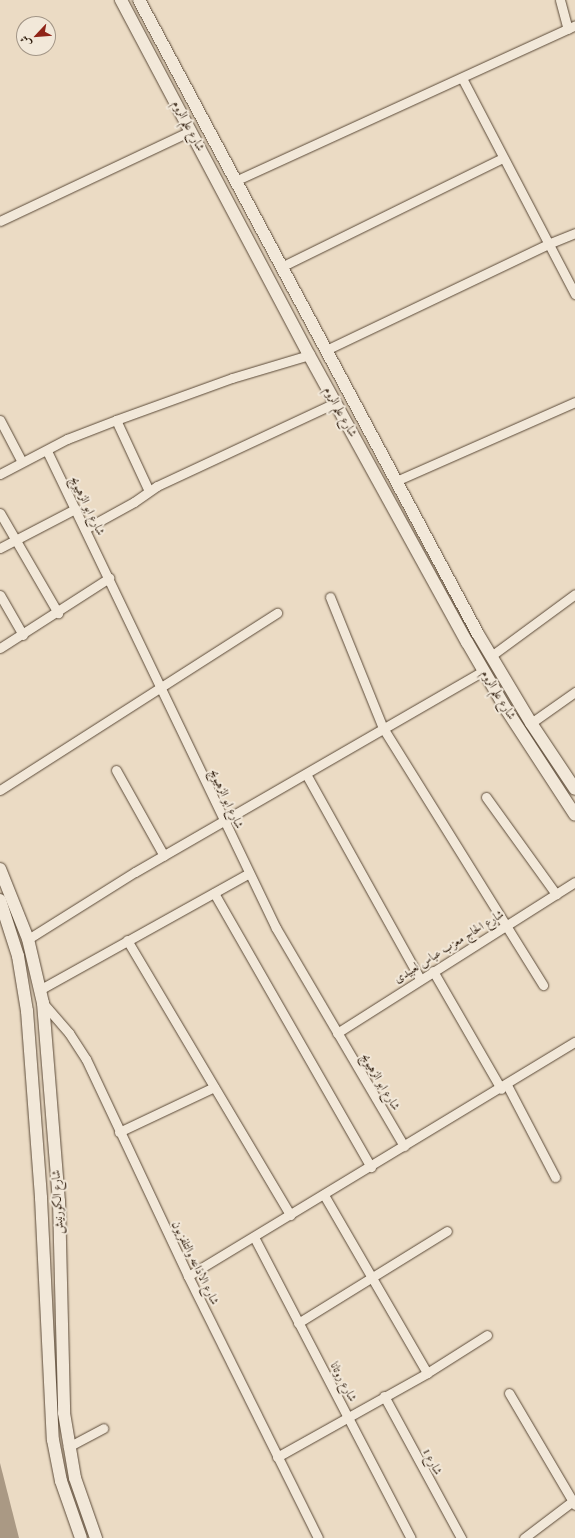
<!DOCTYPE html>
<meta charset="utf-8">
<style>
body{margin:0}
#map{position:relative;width:575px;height:1538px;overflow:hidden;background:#ebdbc4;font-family:"IM FELL French Canon",Amiri,serif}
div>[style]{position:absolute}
.water>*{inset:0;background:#aa9984}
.roads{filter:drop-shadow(0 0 1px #5b4a38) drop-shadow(0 0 1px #5b4a38)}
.minor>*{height:9px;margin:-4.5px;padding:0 4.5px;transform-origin:4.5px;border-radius:4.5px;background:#f2e8d9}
.tertiary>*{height:12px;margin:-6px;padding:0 6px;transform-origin:6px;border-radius:6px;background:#f2e8d9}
span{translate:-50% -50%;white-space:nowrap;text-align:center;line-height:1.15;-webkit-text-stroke:4px #f2e8d9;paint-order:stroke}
.street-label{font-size:12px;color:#2b1909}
.north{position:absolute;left:16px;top:16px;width:40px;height:40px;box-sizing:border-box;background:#f2e8d9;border:1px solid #a29586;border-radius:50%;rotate:244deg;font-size:11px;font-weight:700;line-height:16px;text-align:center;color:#2b1909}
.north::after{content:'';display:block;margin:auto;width:14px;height:18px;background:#8f2418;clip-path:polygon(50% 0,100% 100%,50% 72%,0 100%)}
</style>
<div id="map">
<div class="water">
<div style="clip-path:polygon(0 1463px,19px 1538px,0 1538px)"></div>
</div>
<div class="roads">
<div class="minor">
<div style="left:560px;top:0;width:30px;rotate:75deg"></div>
<div style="left:462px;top:78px;width:244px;rotate:62.4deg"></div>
<div style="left:235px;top:181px;width:374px;rotate:-24.6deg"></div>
<div style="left:0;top:221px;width:210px;rotate:-25.3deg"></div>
<div style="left:281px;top:267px;width:247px;rotate:-26.2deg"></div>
<div style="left:326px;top:350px;width:246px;rotate:-25.5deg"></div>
<div style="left:548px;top:244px;width:29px;rotate:-22deg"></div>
<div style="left:0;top:420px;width:47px;rotate:62.4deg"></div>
<div style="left:116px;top:420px;width:78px;rotate:65.1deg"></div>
<div style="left:47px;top:451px;width:529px;rotate:64.36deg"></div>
<div style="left:276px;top:928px;width:253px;rotate:59.6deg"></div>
<div style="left:0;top:474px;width:76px;rotate:-27.6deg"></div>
<div style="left:67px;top:439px;width:53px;rotate:-21.2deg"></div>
<div style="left:116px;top:420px;width:123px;rotate:-19.9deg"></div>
<div style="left:232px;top:378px;width:80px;rotate:-16.6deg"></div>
<div style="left:396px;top:481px;width:196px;rotate:-23.8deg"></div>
<div style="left:0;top:513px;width:116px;rotate:59.9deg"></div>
<div style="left:85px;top:529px;width:56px;rotate:-28.9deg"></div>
<div style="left:134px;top:502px;width:28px;rotate:-35deg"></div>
<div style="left:157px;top:486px;width:196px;rotate:-25deg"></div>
<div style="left:0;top:548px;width:85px;rotate:-27.5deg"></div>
<div style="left:0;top:595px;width:46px;rotate:60.1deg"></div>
<div style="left:330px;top:597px;width:141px;rotate:68deg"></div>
<div style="left:383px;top:728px;width:303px;rotate:58.1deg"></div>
<div style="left:0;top:648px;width:130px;rotate:-32.7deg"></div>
<div style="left:491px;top:656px;width:104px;rotate:-36.4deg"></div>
<div style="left:531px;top:723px;width:54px;rotate:-35.2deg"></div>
<div style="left:116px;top:770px;width:98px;rotate:60.8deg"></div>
<div style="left:306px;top:774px;width:235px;rotate:60.9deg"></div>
<div style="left:0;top:790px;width:329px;rotate:-32.6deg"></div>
<div style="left:486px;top:797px;width:120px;rotate:54.2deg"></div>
<div style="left:214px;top:893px;width:316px;rotate:60.2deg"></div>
<div style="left:28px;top:939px;width:126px;rotate:-32.1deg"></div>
<div style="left:135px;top:872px;width:402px;rotate:-30deg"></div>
<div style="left:127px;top:940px;width:320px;rotate:59.3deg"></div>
<div style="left:433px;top:971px;width:136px;rotate:60deg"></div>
<div style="left:41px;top:989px;width:238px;rotate:-29.1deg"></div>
<div style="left:43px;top:1003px;width:40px;rotate:49deg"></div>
<div style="left:69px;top:1033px;width:31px;rotate:57deg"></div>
<div style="left:86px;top:1059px;width:240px;rotate:64.8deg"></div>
<div style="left:188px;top:1276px;width:292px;rotate:63.6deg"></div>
<div style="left:337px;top:1033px;width:282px;rotate:-32.4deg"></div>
<div style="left:507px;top:1085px;width:104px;rotate:62.4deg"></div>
<div style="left:119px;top:1132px;width:105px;rotate:-25.3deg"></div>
<div style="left:324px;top:1195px;width:206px;rotate:59.9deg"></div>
<div style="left:254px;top:1237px;width:339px;rotate:62.5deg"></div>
<div style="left:188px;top:1276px;width:452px;rotate:-31.2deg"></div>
<div style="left:298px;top:1323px;width:175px;rotate:-31.7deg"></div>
<div style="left:509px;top:1393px;width:130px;rotate:59.5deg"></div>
<div style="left:384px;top:1396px;width:162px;rotate:61.5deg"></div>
<div style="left:68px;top:1447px;width:40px;rotate:-28deg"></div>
<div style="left:277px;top:1457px;width:172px;rotate:-29.2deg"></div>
<div style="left:427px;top:1373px;width:71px;rotate:-32.3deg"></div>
<div style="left:524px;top:1538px;width:61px;rotate:-37.1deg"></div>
</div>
<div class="tertiary">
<div style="left:121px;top:0;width:402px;rotate:62.1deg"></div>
<div style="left:309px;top:355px;width:328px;rotate:61.2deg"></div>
<div style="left:467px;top:642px;width:78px;rotate:59.8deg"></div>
<div style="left:506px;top:709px;width:126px;rotate:56.9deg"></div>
<div style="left:139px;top:0;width:719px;rotate:61.87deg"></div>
<div style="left:478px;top:634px;width:104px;rotate:59.2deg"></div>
<div style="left:531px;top:723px;width:79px;rotate:56.3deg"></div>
<div style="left:0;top:869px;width:75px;rotate:68.2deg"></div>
<div style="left:28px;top:939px;width:66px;rotate:76.8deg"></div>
<div style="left:43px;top:1003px;width:199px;rotate:85.4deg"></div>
<div style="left:59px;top:1201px;width:212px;rotate:88.6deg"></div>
<div style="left:64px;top:1413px;width:66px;rotate:80.4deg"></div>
<div style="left:75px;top:1478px;width:64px;rotate:70.7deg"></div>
<div style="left:0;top:900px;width:59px;rotate:72.2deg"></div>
<div style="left:18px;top:956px;width:56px;rotate:80.7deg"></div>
<div style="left:27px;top:1011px;width:188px;rotate:85.7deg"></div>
<div style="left:41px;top:1198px;width:242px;rotate:87.2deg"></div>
<div style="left:53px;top:1440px;width:42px;rotate:79deg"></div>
<div style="left:61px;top:1481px;width:60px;rotate:70.7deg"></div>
</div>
</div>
<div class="street-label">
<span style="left:188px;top:126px;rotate:62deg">شارع علم الروم</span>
<span style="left:340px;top:412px;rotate:61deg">شارع علم الروم</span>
<span style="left:87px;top:506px;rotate:64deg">شارع ابو الزهيويج</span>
<span style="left:498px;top:695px;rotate:59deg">شارع علم الروم</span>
<span style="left:226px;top:799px;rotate:65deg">شارع ابو الزهيويج</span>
<span style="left:449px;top:947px;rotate:-32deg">شارع الحاج معزب عباس لعبيدى</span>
<span style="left:380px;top:1082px;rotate:59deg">شارع ابو الزهيويج</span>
<span style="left:58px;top:1202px;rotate:-93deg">شارع الكورنيش</span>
<span style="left:195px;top:1263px;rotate:64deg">شارع الاذاعه والتلفزيون</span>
<span style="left:343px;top:1382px;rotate:62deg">شارع روتانا</span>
<span style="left:432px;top:1462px;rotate:62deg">شارع 1</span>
</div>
<div class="north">ش</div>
</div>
